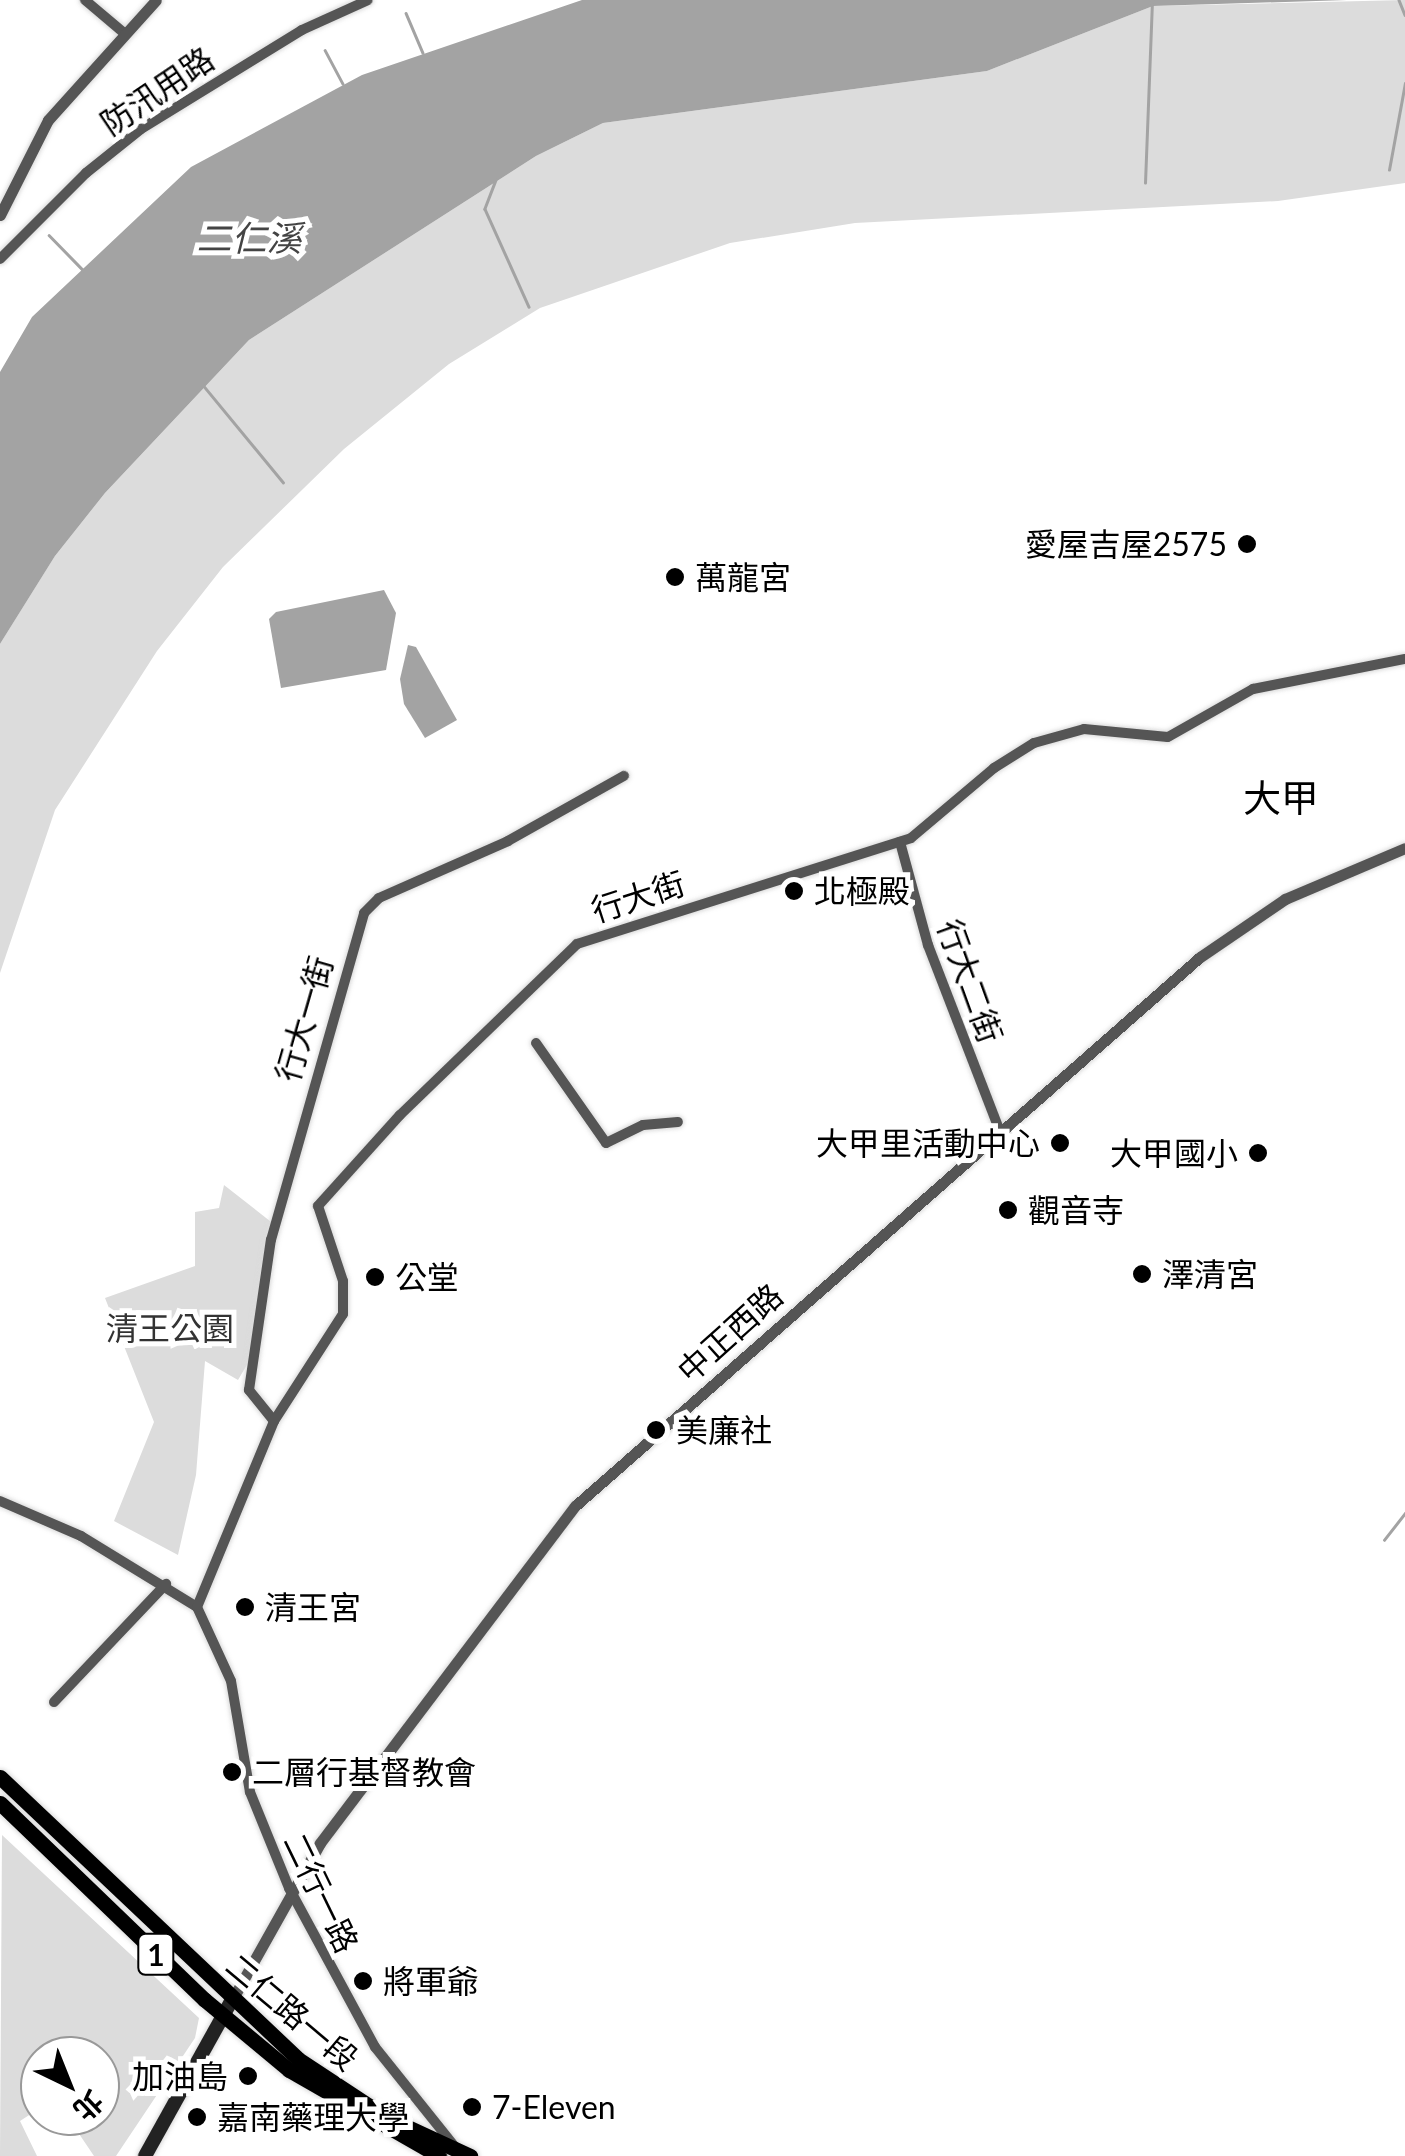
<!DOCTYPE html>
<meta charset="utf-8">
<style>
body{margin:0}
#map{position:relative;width:1405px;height:2156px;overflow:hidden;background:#fff;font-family:Lato,"Noto Sans TC",sans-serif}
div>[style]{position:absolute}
.green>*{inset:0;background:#dcdcdc}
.water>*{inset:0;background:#a3a3a3}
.stream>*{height:2.5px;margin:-1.25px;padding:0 1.25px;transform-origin:1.25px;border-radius:1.25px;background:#a3a3a3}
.roads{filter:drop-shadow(0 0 2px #dbdbdb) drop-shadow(0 0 2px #dbdbdb)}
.minor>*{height:10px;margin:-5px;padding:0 5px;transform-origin:5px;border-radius:5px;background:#555}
.tertiary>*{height:11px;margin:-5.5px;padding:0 5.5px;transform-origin:5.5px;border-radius:5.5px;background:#555}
.secondary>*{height:14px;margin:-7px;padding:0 7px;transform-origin:7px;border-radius:7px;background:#222}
.primary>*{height:15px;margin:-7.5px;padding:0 7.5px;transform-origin:7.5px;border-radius:7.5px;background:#000}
.dots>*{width:28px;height:28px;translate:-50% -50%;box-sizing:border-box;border:5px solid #fff;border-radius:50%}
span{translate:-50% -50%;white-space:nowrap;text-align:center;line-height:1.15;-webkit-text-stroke:10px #fff;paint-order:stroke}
.shield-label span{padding:2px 8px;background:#fff;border:2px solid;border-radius:8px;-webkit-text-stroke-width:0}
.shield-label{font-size:30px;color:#000;font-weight:700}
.street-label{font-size:32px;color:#000}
.poi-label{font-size:32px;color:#000}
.right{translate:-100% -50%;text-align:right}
.left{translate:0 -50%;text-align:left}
.park-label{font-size:32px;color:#333}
.water-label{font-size:35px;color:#444;font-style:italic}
.quarter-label{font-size:38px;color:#000}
.north{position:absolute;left:20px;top:2036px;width:100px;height:100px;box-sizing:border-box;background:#fff;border:2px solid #999;border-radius:50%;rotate:137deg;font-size:28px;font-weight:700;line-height:40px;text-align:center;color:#000}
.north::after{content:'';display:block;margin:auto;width:35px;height:45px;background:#000;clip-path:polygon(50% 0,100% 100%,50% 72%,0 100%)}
</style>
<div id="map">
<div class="green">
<div style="clip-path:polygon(1405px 0,1405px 183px,1278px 201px,855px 223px,730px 243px,540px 308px,449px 364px,344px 449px,223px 567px,157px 651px,55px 810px,0 973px,0 644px,55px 556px,105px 493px,249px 340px,536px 156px,603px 123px,987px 71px,1153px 6px)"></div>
<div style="clip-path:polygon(224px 1185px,275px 1225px,254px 1353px,238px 1380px,205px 1361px,196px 1475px,178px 1555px,114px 1521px,154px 1422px,105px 1298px,195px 1266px,195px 1212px,219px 1208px)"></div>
<div style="clip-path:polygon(2px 1835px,199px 2018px,195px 2038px,116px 2156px,94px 2156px,67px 2116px,100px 2116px,100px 2056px,40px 2056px,40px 2108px,20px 2121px,37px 2156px,0 2156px)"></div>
</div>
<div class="water">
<div style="clip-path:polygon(582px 0,1347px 0,1153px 6px,987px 71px,603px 123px,536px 156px,249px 340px,105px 493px,55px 556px,0 644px,0 372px,32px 317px,191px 167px,362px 75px)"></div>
<div style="clip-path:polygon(384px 590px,396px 613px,386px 670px,281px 688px,269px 619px,276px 612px)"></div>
<div style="clip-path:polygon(408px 645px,416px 647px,457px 720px,425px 738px,404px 704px,400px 679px)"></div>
</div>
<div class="stream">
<div style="left:1399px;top:0;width:16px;rotate:68deg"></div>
<div style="left:406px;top:13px;width:43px;rotate:67deg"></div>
<div style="left:325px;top:50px;width:38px;rotate:62deg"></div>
<div style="left:1389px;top:170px;width:88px;rotate:-79.6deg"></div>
<div style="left:496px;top:180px;width:31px;rotate:111deg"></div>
<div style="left:485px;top:209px;width:107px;rotate:65.8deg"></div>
<div style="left:1145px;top:183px;width:183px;rotate:-87.8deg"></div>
<div style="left:49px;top:235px;width:49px;rotate:45.8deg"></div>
<div style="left:203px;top:385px;width:126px;rotate:50.5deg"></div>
<div style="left:1384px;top:1540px;width:34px;rotate:-52deg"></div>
</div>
<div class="roads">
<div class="minor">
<div style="left:85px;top:0;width:51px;rotate:40.2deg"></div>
<div style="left:0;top:259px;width:122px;rotate:-45deg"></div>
<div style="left:86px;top:173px;width:70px;rotate:-38.7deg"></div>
<div style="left:141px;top:129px;width:189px;rotate:-31.6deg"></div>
<div style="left:302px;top:30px;width:72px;rotate:-24.4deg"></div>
<div style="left:900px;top:842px;width:107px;rotate:74.8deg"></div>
<div style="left:928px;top:945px;width:200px;rotate:68.9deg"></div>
<div style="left:536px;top:1043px;width:122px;rotate:55deg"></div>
<div style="left:606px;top:1143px;width:41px;rotate:-25.9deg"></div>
<div style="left:643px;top:1125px;width:35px;rotate:-5deg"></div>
<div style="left:274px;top:1421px;width:40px;rotate:-129deg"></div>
<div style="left:249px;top:1390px;width:152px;rotate:-81.7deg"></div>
<div style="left:271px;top:1240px;width:340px;rotate:-74.1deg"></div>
<div style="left:364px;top:913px;width:21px;rotate:-45deg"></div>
<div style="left:379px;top:898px;width:141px;rotate:-23.8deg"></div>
<div style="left:508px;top:841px;width:133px;rotate:-29.3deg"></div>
<div style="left:0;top:1501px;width:88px;rotate:23.4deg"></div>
<div style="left:81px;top:1536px;width:136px;rotate:31.5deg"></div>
<div style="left:197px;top:1607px;width:81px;rotate:65.3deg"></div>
<div style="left:231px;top:1681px;width:113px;rotate:80.3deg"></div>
<div style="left:250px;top:1792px;width:104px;rotate:67.9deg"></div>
<div style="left:289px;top:1888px;width:181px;rotate:61.6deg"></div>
<div style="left:375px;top:2047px;width:128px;rotate:51.3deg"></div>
<div style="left:197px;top:1607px;width:201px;rotate:-67.5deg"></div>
<div style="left:274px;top:1421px;width:127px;rotate:-57.2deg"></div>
<div style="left:343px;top:1314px;width:33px;rotate:-90deg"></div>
<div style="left:343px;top:1281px;width:79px;rotate:-108.4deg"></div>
<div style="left:318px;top:1206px;width:122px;rotate:-48deg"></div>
<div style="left:400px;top:1115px;width:246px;rotate:-44deg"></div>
<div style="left:577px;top:944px;width:350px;rotate:-17.6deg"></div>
<div style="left:911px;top:838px;width:109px;rotate:-40.1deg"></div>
<div style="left:994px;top:768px;width:47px;rotate:-32deg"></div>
<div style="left:1034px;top:743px;width:52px;rotate:-15.6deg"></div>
<div style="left:1084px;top:729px;width:84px;rotate:5.4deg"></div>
<div style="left:1168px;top:737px;width:98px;rotate:-29.5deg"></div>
<div style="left:1253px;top:689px;width:155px;rotate:-11.2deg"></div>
<div style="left:54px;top:1702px;width:163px;rotate:-46.5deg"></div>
</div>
<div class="tertiary">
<div style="left:0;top:215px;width:106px;rotate:-63.2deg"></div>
<div style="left:48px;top:120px;width:161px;rotate:-48deg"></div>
<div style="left:232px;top:2000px;width:180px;rotate:-60.7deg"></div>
<div style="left:320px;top:1843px;width:423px;rotate:-52.9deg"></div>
<div style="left:575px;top:1506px;width:832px;rotate:-41.3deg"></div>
<div style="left:1200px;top:957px;width:103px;rotate:-34.3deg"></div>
<div style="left:1285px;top:899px;width:130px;rotate:-23deg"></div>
</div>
<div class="secondary">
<div style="left:145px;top:2156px;width:179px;rotate:-60.9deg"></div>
</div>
<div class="primary">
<div style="left:0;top:1777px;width:410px;rotate:43.4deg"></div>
<div style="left:298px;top:2059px;width:105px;rotate:33.4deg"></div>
<div style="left:386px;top:2117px;width:93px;rotate:24.9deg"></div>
<div style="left:0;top:1803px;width:284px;rotate:43.9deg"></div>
<div style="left:205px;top:2000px;width:109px;rotate:39.8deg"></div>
<div style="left:289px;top:2070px;width:173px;rotate:29.8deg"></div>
</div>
</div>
<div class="dots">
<div style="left:1247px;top:544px;background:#000"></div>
<div style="left:675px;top:577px;background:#000"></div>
<div style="left:794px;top:891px;background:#000"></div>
<div style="left:1060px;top:1143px;background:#000"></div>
<div style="left:1258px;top:1153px;background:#000"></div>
<div style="left:1008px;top:1210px;background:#000"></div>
<div style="left:1142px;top:1274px;background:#000"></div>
<div style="left:375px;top:1277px;background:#000"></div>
<div style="left:656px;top:1430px;background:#000"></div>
<div style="left:245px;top:1607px;background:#000"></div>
<div style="left:232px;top:1772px;background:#000"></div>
<div style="left:363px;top:1981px;background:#000"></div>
<div style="left:248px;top:2076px;background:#000"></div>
<div style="left:472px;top:2107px;background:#000"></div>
<div style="left:197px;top:2117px;background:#000"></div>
</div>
<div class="shield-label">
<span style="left:156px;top:1954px">1</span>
</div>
<div class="street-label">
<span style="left:157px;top:91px;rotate:-34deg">防汛用路</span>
<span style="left:638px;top:897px;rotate:-18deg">行大街</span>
<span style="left:970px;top:981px;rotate:70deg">行大二街</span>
<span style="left:304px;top:1019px;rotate:-74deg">行大一街</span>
<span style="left:730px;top:1333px;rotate:-42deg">中正西路</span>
<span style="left:321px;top:1893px;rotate:64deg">二行一路</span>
<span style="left:292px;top:2012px;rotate:40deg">二仁路一段</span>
</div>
<div class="poi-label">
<span class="right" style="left:1227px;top:544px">愛屋吉屋2575</span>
<span class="left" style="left:695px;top:577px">萬龍宮</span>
<span class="left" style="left:814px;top:891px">北極殿</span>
<span class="right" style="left:1040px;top:1143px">大甲里活動中心</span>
<span class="right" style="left:1238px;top:1153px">大甲國小</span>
<span class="left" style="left:1028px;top:1210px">觀音寺</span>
<span class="left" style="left:1162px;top:1274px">澤清宮</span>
<span class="left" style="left:395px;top:1277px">公堂</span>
<span class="left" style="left:676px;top:1430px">美廉社</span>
<span class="left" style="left:265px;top:1607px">清王宮</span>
<span class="left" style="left:252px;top:1772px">二層行基督教會</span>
<span class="left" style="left:383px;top:1981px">將軍爺</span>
<span class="right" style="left:228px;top:2076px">加油島</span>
<span class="left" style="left:492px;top:2107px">7-Eleven</span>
<span class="left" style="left:217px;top:2117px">嘉南藥理大學</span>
</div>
<div class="park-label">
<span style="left:170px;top:1328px">清王公園</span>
</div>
<div class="water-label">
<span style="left:249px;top:237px">二仁溪</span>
</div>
<div class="quarter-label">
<span style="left:1281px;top:798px">大甲</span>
</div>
<div class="north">北</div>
</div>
